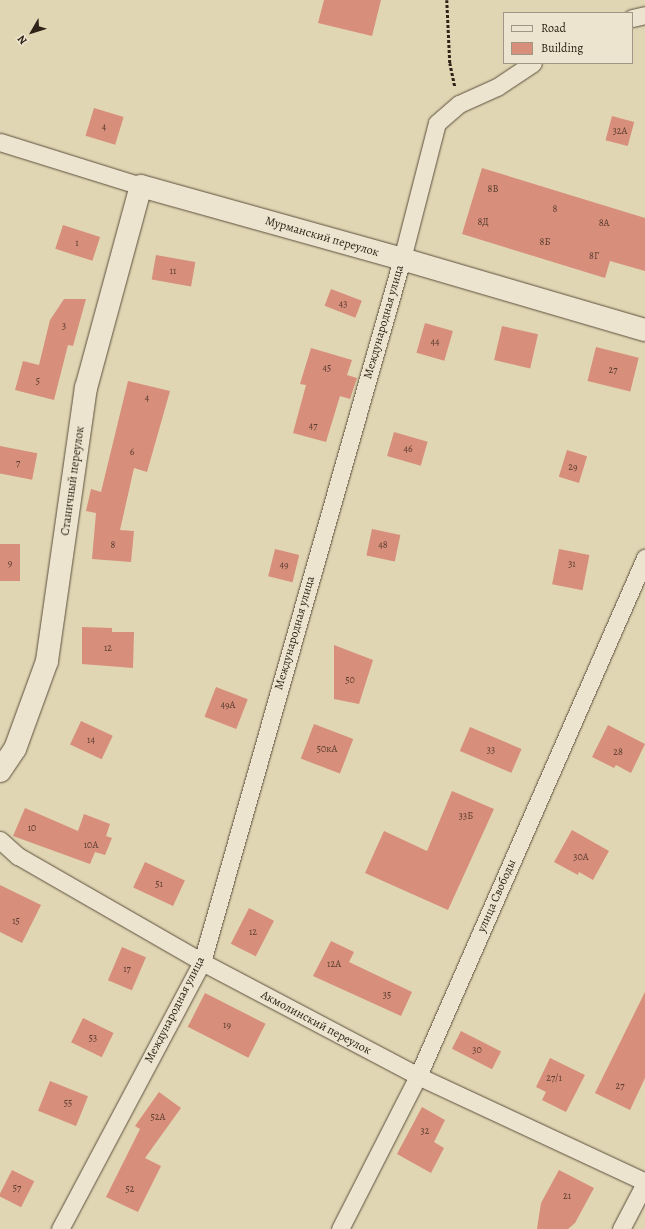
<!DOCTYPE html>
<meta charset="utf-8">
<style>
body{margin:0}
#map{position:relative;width:645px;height:1229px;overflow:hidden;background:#e1d6b3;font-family:Alegreya,serif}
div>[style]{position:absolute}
.building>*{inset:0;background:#d78e7a;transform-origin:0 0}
.path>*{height:2.5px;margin-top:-1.25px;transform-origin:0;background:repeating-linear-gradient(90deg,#2f2217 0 3px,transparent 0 5px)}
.roads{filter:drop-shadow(0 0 1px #5c4f3e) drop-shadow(0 0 1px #5c4f3e)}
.street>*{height:17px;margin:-8.5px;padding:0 8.5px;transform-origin:8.5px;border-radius:8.5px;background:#ece4ce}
.secondary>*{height:22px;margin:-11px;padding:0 11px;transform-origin:11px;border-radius:11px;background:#ece4ce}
span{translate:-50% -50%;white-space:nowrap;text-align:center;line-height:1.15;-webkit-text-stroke:3px #ece4ce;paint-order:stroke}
.number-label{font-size:10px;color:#593d30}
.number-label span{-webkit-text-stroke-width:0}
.street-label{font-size:12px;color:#2f2217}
.legend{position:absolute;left:503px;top:12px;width:130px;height:52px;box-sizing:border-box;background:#ece4ce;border:1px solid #a09685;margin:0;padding:5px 7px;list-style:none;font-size:12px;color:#2f2217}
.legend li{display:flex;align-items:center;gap:8px;height:20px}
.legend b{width:20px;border:1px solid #a09685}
.north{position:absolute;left:12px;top:12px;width:40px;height:40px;-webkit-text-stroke:3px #ece4ce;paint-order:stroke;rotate:231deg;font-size:11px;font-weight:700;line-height:16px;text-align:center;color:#2f2217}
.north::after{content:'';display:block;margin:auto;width:14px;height:18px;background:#2f2217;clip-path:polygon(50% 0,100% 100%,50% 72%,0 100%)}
</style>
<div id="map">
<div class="building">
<div style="clip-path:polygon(324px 0,381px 0,372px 36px,318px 23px)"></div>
<div style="left:94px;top:108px;width:31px;height:29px;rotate:17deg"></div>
<div style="left:612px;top:116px;width:23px;height:25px;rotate:15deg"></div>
<div style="clip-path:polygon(482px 168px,645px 218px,645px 271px,610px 261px,605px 278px,462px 234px)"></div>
<div style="left:63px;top:225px;width:39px;height:25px;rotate:18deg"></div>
<div style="left:156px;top:255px;width:40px;height:25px;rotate:10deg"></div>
<div style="left:331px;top:289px;width:33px;height:18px;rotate:21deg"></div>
<div style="clip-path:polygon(64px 299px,86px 299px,73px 346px,68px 345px,54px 400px,15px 390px,23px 361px,39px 365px,50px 320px)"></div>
<div style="left:425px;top:323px;width:29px;height:31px;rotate:16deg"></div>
<div style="left:502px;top:326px;width:37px;height:35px;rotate:13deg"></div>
<div style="left:596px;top:347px;width:44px;height:35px;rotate:14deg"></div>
<div style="clip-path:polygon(311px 348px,352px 360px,347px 375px,357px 378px,350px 399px,340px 396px,326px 442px,293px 433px,306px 385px,300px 384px)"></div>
<div style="clip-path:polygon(128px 381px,170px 391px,147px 472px,134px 468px,120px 530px,134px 531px,131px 562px,92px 559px,96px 513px,86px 511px,91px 489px,101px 492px)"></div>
<div style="left:394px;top:432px;width:35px;height:25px;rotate:16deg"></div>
<div style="left:0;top:446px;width:38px;height:27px;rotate:11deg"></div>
<div style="left:567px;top:450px;width:21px;height:28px;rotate:17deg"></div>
<div style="left:372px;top:529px;width:29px;height:27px;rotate:12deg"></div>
<div style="left:0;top:544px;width:20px;height:37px"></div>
<div style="left:275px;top:549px;width:25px;height:28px;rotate:14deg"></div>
<div style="left:559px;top:549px;width:31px;height:36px;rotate:11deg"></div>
<div style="clip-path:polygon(82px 627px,112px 628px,112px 632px,134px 632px,133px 668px,82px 664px)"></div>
<div style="clip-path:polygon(334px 645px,373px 660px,359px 704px,334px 699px)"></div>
<div style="left:216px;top:687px;width:34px;height:32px;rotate:21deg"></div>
<div style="left:81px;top:721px;width:35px;height:26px;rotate:25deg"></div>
<div style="left:314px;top:724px;width:42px;height:37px;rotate:21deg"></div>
<div style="clip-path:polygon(608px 725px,645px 744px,631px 773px,616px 765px,614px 768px,592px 757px)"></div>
<div style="left:470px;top:727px;width:56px;height:26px;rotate:23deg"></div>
<div style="clip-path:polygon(452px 791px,494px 809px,448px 910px,365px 873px,384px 831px,427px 851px)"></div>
<div style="clip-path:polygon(25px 808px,78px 831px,84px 814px,110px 824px,106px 836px,112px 838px,105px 855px,95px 852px,90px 864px,13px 836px)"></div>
<div style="clip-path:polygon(572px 830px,609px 851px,593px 880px,579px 872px,578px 875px,554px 862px)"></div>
<div style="left:145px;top:862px;width:44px;height:28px;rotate:25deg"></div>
<div style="clip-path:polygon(0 885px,41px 905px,22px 943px,0 932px)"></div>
<div style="left:249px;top:908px;width:28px;height:40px;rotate:27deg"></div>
<div style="clip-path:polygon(331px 941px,354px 952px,349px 962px,412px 992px,401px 1016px,313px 976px)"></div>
<div style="left:122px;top:947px;width:26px;height:36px;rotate:23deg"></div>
<div style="clip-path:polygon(645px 992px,645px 1078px,630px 1110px,595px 1093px)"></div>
<div style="left:205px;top:993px;width:68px;height:38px;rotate:27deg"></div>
<div style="left:83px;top:1018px;width:34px;height:27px;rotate:26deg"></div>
<div style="left:461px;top:1031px;width:45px;height:20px;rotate:27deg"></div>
<div style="clip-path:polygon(550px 1058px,585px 1075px,566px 1112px,542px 1100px,546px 1092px,536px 1087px)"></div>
<div style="left:50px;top:1081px;width:41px;height:32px;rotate:22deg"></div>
<div style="clip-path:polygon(159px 1092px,181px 1108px,145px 1158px,161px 1166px,138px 1212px,106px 1197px,140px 1129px,135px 1126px)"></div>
<div style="clip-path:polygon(422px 1107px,445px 1120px,434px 1142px,444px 1148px,431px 1173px,397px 1154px)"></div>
<div style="left:12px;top:1170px;width:25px;height:29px;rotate:27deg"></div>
<div style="clip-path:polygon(559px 1170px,594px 1188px,575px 1223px,568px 1229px,537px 1229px,541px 1203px)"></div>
</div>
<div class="path">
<div style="left:447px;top:0;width:63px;rotate:87.3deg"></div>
<div style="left:450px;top:63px;width:24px;rotate:78deg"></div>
</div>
<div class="roads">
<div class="street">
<div style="left:632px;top:18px;width:13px;rotate:-13deg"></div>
<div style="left:0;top:142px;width:148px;rotate:17.3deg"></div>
<div style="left:0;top:840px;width:24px;rotate:42deg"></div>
<div style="left:18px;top:856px;width:212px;rotate:29.9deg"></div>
<div style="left:202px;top:962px;width:244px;rotate:27.8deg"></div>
<div style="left:418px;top:1076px;width:251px;rotate:25deg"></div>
<div style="left:60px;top:1229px;width:302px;rotate:-62deg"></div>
<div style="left:202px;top:962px;width:731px;rotate:-74.12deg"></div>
<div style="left:402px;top:259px;width:140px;rotate:-75.6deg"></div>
<div style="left:437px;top:123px;width:29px;rotate:-41deg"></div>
<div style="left:459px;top:104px;width:42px;rotate:-24.1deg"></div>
<div style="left:497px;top:87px;width:43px;rotate:-33.7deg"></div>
<div style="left:340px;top:1229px;width:172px;rotate:-63deg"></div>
<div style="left:418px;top:1076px;width:566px;rotate:-66.34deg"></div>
<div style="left:621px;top:1229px;width:52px;rotate:-62.4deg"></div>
</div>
<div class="secondary">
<div style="left:0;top:771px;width:27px;rotate:-56deg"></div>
<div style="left:15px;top:749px;width:94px;rotate:-70deg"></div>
<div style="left:47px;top:661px;width:276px;rotate:-81.9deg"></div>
<div style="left:86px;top:388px;width:209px;rotate:-74.8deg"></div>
<div style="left:141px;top:186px;width:271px;rotate:15.6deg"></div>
<div style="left:402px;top:259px;width:253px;rotate:16.3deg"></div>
</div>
</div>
<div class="number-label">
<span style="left:104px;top:127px">4</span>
<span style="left:620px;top:131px">32А</span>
<span style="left:493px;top:189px">8В</span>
<span style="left:555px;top:209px">8</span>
<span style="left:483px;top:222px">8Д</span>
<span style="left:604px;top:223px">8А</span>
<span style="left:545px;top:242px">8Б</span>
<span style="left:77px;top:243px">1</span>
<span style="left:594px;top:256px">8Г</span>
<span style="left:173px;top:271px">11</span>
<span style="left:343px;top:304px">43</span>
<span style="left:64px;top:326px">3</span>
<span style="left:435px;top:342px">44</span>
<span style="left:327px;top:368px">45</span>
<span style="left:613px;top:370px">27</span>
<span style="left:38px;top:381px">5</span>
<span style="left:147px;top:398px">4</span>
<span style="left:313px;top:426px">47</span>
<span style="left:408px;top:449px">46</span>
<span style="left:132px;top:452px">6</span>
<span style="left:18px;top:463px">7</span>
<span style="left:573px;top:467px">29</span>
<span style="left:113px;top:545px">8</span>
<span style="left:383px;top:545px">48</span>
<span style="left:10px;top:563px">9</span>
<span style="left:572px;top:564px">31</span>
<span style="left:284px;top:565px">49</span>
<span style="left:108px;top:648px">12</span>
<span style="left:350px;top:680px">50</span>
<span style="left:228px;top:705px">49А</span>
<span style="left:91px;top:740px">14</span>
<span style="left:327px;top:749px">50кА</span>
<span style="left:491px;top:750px">33</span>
<span style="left:618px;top:752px">28</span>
<span style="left:466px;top:816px">33Б</span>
<span style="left:32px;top:828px">10</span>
<span style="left:91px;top:845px">10А</span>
<span style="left:581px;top:857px">30А</span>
<span style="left:159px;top:884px">51</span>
<span style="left:16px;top:921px">15</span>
<span style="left:253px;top:932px">12</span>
<span style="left:334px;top:964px">12А</span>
<span style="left:127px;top:969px">17</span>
<span style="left:387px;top:995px">35</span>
<span style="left:227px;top:1025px">19</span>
<span style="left:93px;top:1038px">53</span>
<span style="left:477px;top:1050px">30</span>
<span style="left:554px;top:1078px">27/1</span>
<span style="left:620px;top:1086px">27</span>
<span style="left:68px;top:1103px">55</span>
<span style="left:158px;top:1117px">52А</span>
<span style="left:425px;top:1131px">32</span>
<span style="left:17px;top:1188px">57</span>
<span style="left:130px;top:1189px">52</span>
<span style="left:567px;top:1196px">21</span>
</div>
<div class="street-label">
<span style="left:322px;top:237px;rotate:16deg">Мурманский переулок</span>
<span style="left:384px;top:322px;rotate:-74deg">Международная улица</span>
<span style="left:73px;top:481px;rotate:-82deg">Станичный переулок</span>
<span style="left:295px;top:633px;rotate:-74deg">Международная улица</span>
<span style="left:497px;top:896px;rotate:-66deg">улица Свободы</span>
<span style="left:175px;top:1010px;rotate:-63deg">Международная улица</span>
<span style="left:316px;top:1023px;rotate:28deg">Акмолинский переулок</span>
</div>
<ul class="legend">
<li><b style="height:5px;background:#ece4ce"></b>Road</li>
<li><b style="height:11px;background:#d78e7a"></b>Building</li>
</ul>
<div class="north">N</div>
</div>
